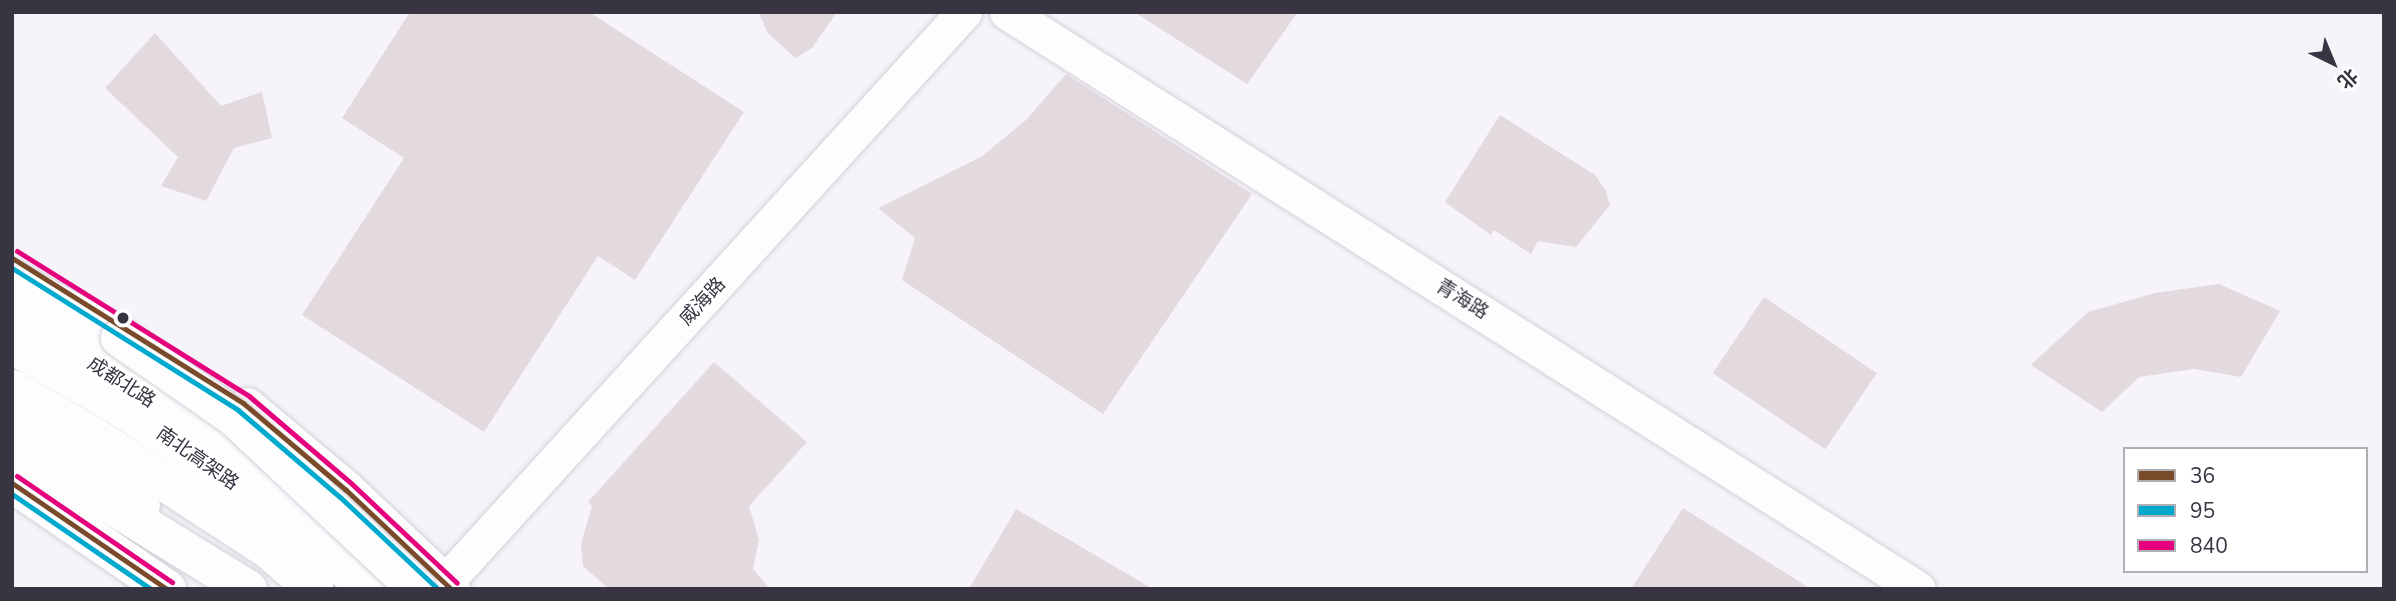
<!DOCTYPE html>
<meta charset="utf-8">
<style>
body{margin:0}
#map{position:relative;width:2396px;height:601px;overflow:hidden;background:#f6f4f9;font-family:"Nunito Sans","Noto Sans SC",sans-serif}
div>[style]{position:absolute}
.building>*{inset:0;background:#e2dadf;transform-origin:0 0}
.roads{filter:drop-shadow(0 0 2px #d3d0d9) drop-shadow(0 0 2px #d3d0d9)}
.minor>*{height:35px;margin:-17.5px;padding:0 17.5px;transform-origin:17.5px;border-radius:17.5px;background:#fefdfe}
.major>*{height:38px;margin:-19px;padding:0 19px;transform-origin:19px;border-radius:19px;background:#fefdfe}
.highway>*{height:38px;margin:-19px;padding:0 19px;transform-origin:19px;border-radius:19px;background:#fefdfe}
.bridges{filter:drop-shadow(0 0 2px #d3d0d9) drop-shadow(0 0 2px #d3d0d9)}
.highway-bridge>*{height:38px;margin:-19px;padding:0 19px;transform-origin:19px;border-radius:19px;background:#fefdfe}
.bus-1>*{height:5px;margin:-2.5px;padding:0 2.5px;transform-origin:2.5px;border-radius:2.5px;background:#7a4b2a}
.bus-2>*{height:5px;margin:-2.5px;padding:0 2.5px;transform-origin:2.5px;border-radius:2.5px;background:#00a9ce}
.bus-3>*{height:5px;margin:-2.5px;padding:0 2.5px;transform-origin:2.5px;border-radius:2.5px;background:#e5007d}
.dots>*{width:19px;height:19px;translate:-50% -50%;box-sizing:border-box;border:4px solid #fff;border-radius:50%}
span{translate:-50% -50%;white-space:nowrap;text-align:center;line-height:1.15;-webkit-text-stroke:7px #fff;paint-order:stroke}
.street-label{font-size:19px;color:#383441}
.frame{position:absolute;inset:0;border:14px solid #383441;pointer-events:none}
.legend{position:absolute;left:2123px;top:447px;width:245px;height:126px;box-sizing:border-box;background:#fff;border:2px solid #afaeb3;margin:0;padding:9px 12px;list-style:none;font-size:21px;color:#383441}
.legend li{display:flex;align-items:center;gap:14px;height:35px}
.legend b{width:35px;border:2px solid #afaeb3}
.north{position:absolute;left:2298px;top:28px;width:70px;height:70px;-webkit-text-stroke:5px #fff;paint-order:stroke;rotate:137deg;font-size:19px;font-weight:700;line-height:28px;text-align:center;color:#383441}
.north::after{content:'';display:block;margin:auto;width:24px;height:32px;background:#383441;clip-path:polygon(50% 0,100% 100%,50% 72%,0 100%)}
</style>
<div id="map">
<div class="building">
<div style="clip-path:polygon(410px 12px,589px 12px,744px 112px,635px 280px,598px 256px,484px 432px,302px 315px,404px 158px,342px 118px)"></div>
<div style="clip-path:polygon(758px 12px,837px 12px,812px 48px,795px 58px,768px 33px)"></div>
<div style="clip-path:polygon(1134px 12px,1298px 12px,1247px 84px)"></div>
<div style="clip-path:polygon(155px 33px,221px 106px,262px 92px,272px 138px,234px 148px,206px 201px,161px 186px,178px 157px,105px 88px)"></div>
<div style="clip-path:polygon(1066px 74px,1252px 194px,1103px 414px,902px 280px,915px 238px,878px 208px,981px 157px,1026px 120px)"></div>
<div style="clip-path:polygon(1500px 115px,1595px 175px,1606px 191px,1610px 205px,1576px 247px,1538px 241px,1531px 254px,1494px 230px,1491px 235px,1445px 202px)"></div>
<div style="clip-path:polygon(2219px 284px,2280px 311px,2241px 377px,2194px 369px,2139px 377px,2102px 412px,2031px 365px,2088px 312px,2155px 293px)"></div>
<div style="left:1764px;top:297px;width:136px;height:92px;rotate:34deg"></div>
<div style="clip-path:polygon(714px 362px,807px 442px,749px 506px,759px 540px,753px 569px,770px 589px,609px 589px,583px 566px,581px 544px,592px 506px,588px 502px)"></div>
<div style="clip-path:polygon(1683px 508px,1811px 589px,1631px 589px)"></div>
<div style="clip-path:polygon(1016px 509px,1061px 535px,1153px 589px,969px 589px)"></div>
</div>
<div class="roads">
<div class="minor">
<div style="left:1007px;top:12px;width:1078px;rotate:32.35deg"></div>
<div style="left:439px;top:589px;width:780px;rotate:-47.7deg"></div>
</div>
<div class="major">
<div style="left:12px;top:315px;width:232px;rotate:32.3deg"></div>
<div style="left:208px;top:439px;width:160px;rotate:38.2deg"></div>
<div style="left:247px;top:407px;width:129px;rotate:40deg"></div>
<div style="left:346px;top:490px;width:144px;rotate:43.3deg"></div>
<div style="left:12px;top:417px;width:156px;rotate:34.3deg"></div>
<div style="left:12px;top:483px;width:188px;rotate:34.4deg"></div>
</div>
<div class="highway">
<div style="left:12px;top:279px;width:123px;rotate:28.6deg"></div>
<div style="left:12px;top:345px;width:119px;rotate:29.8deg"></div>
<div style="left:115px;top:404px;width:107px;rotate:33.5deg"></div>
<div style="left:204px;top:463px;width:210px;rotate:36.9deg"></div>
<div style="left:12px;top:389px;width:92px;rotate:29.9deg"></div>
<div style="left:92px;top:435px;width:211px;rotate:33deg"></div>
<div style="left:269px;top:550px;width:60px;rotate:40.9deg"></div>
<div style="left:12px;top:444px;width:277px;rotate:31.6deg"></div>
</div>
</div>
<div class="bridges">
<div class="highway-bridge">
<div style="left:120px;top:338px;width:139px;rotate:34.7deg"></div>
<div style="left:234px;top:417px;width:251px;rotate:43.2deg"></div>
</div>
</div>
<div class="bus-1">
<div style="left:12px;top:258px;width:273px;rotate:32.1deg"></div>
<div style="left:243px;top:403px;width:135px;rotate:40.2deg"></div>
<div style="left:346px;top:490px;width:144px;rotate:43.3deg"></div>
<div style="left:12px;top:483px;width:188px;rotate:34.4deg"></div>
</div>
<div class="bus-2">
<div style="left:12px;top:268px;width:267px;rotate:32.1deg"></div>
<div style="left:238px;top:410px;width:134px;rotate:40.5deg"></div>
<div style="left:340px;top:497px;width:134px;rotate:43.2deg"></div>
<div style="left:12px;top:494px;width:168px;rotate:34.4deg"></div>
</div>
<div class="bus-3">
<div style="left:17px;top:251px;width:274px;rotate:32deg"></div>
<div style="left:249px;top:396px;width:135px;rotate:40.5deg"></div>
<div style="left:352px;top:484px;width:144px;rotate:43.3deg"></div>
<div style="left:17px;top:476px;width:188px;rotate:34.4deg"></div>
</div>
<div class="dots">
<div style="left:123px;top:318px;background:#383441"></div>
</div>
<div class="street-label">
<span style="left:1462px;top:300px;rotate:32deg">青海路</span>
<span style="left:703px;top:302px;rotate:-47deg">威海路</span>
<span style="left:121px;top:383px;rotate:33deg">成都北路</span>
<span style="left:197px;top:459px;rotate:35deg">南北高架路</span>
</div>
<div class="frame"></div>
<ul class="legend">
<li><b style="height:9px;background:#7a4b2a"></b>36</li>
<li><b style="height:9px;background:#00a9ce"></b>95</li>
<li><b style="height:9px;background:#e5007d"></b>840</li>
</ul>
<div class="north">北</div>
</div>
